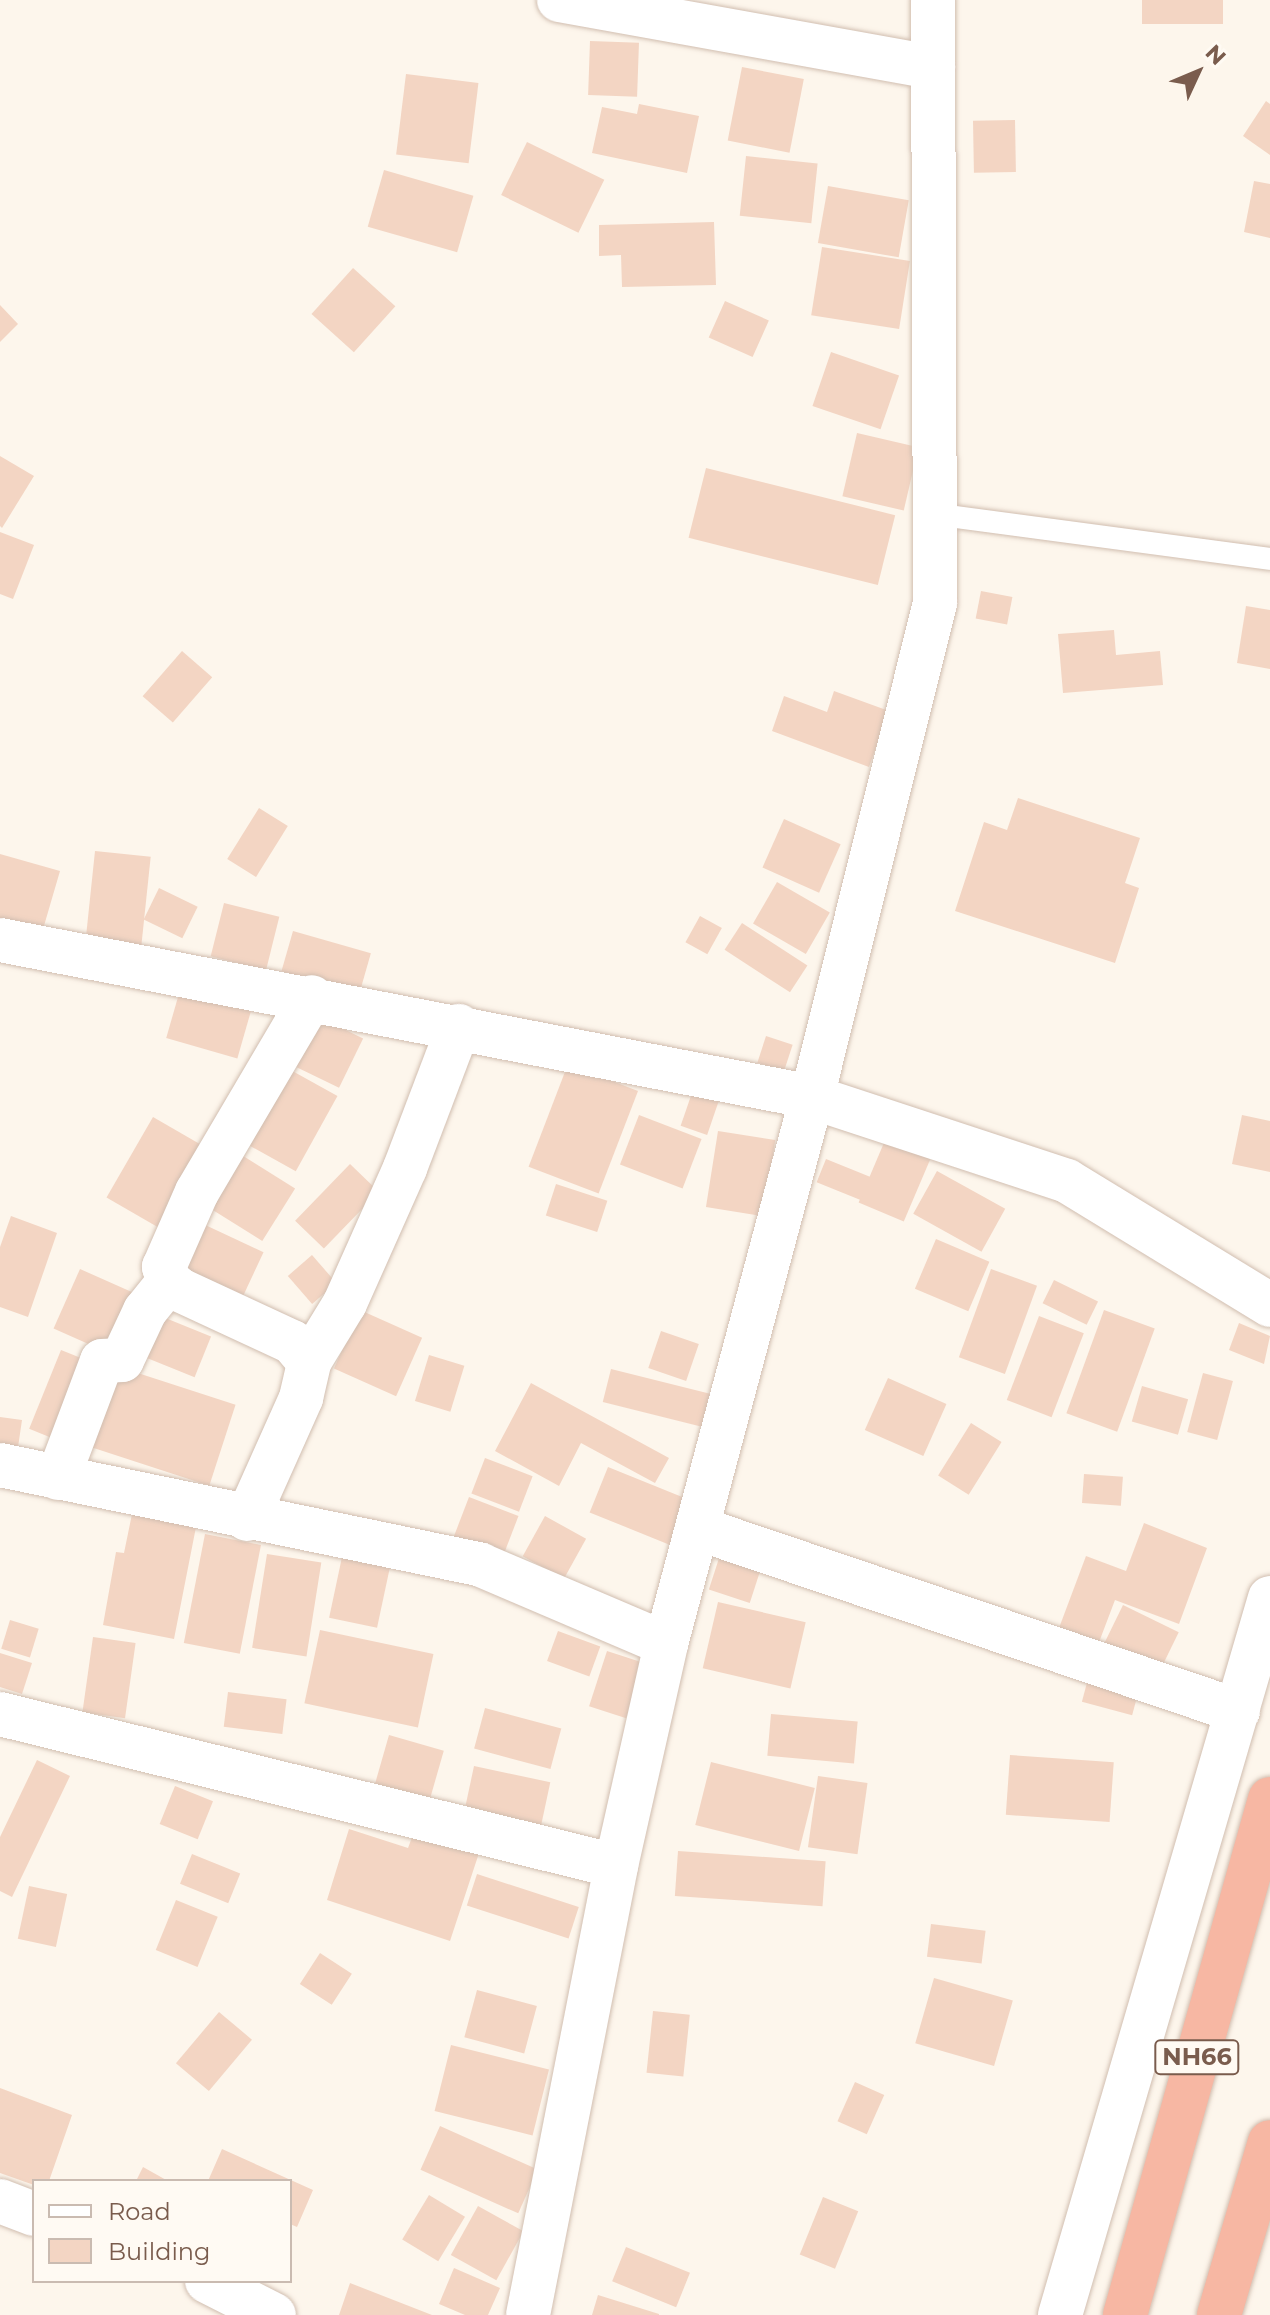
<!DOCTYPE html>
<style>
body{margin:0}
#map{position:relative;width:1270px;height:2315px;overflow:hidden;background:#fdf6ec;font-family:Montserrat,sans-serif}
div>[style]{position:absolute}
.building>*{inset:0;background:#f3d5c3;transform-origin:0 0}
.roads{filter:drop-shadow(0 0 2px #d1beb0) drop-shadow(0 0 2px #d1beb0)}
.lane>*{height:22px;margin:-11px;padding:0 11px;transform-origin:11px;border-radius:11px;background:#fff}
.street>*{height:44px;margin:-22px;padding:0 22px;transform-origin:22px;border-radius:22px;background:#fff}
.secondary>*{height:44px;margin:-22px;padding:0 22px;transform-origin:22px;border-radius:22px;background:#fff}
.highway>*{height:44px;margin:-22px;padding:0 22px;transform-origin:22px;border-radius:22px;background:#f7b7a3}
span{translate:-50% -50%;white-space:nowrap;text-align:center;line-height:1.15;-webkit-text-stroke:6px #fffaf3;paint-order:stroke}
.shield-label span{padding:2px 6px;background:#fffaf3;border:2px solid;border-radius:6px;-webkit-text-stroke-width:0}
.shield-label{font-size:24px;color:#7a5c4d;font-weight:700}
.legend{position:absolute;left:32px;top:2179px;width:260px;height:104px;box-sizing:border-box;background:#fffaf3;border:2px solid #cabbb1;margin:0;padding:10px 14px;list-style:none;font-size:24px;color:#7a5c4d}
.legend li{display:flex;align-items:center;gap:16px;height:40px}
.legend b{width:40px;border:2px solid #cabbb1}
.north{position:absolute;left:1158px;top:32px;width:80px;height:80px;-webkit-text-stroke:6px #fffaf3;paint-order:stroke;rotate:46deg;font-size:22px;font-weight:700;line-height:32px;text-align:center;color:#7a5c4d}
.north::after{content:'';display:block;margin:auto;width:28px;height:36px;background:#7a5c4d;clip-path:polygon(50% 0,100% 100%,50% 72%,0 100%)}
</style>
<div id="map">
<div class="building">
<div style="left:1142px;top:0;width:81px;height:24px"></div>
<div style="left:590px;top:41px;width:49px;height:54px;rotate:2deg"></div>
<div style="left:742px;top:67px;width:63px;height:75px;rotate:11deg"></div>
<div style="left:406px;top:74px;width:73px;height:81px;rotate:7deg"></div>
<div style="clip-path:polygon(1266px 101px,1270px 104px,1270px 155px,1243px 136px)"></div>
<div style="clip-path:polygon(639px 104px,699px 116px,687px 173px,592px 153px,602px 107px,637px 114px)"></div>
<div style="left:1015px;top:120px;width:52px;height:42px;rotate:89deg"></div>
<div style="left:527px;top:142px;width:86px;height:59px;rotate:26deg"></div>
<div style="left:746px;top:156px;width:72px;height:60px;rotate:6deg"></div>
<div style="left:384px;top:170px;width:93px;height:59px;rotate:16deg"></div>
<div style="clip-path:polygon(1254px 181px,1270px 184px,1270px 238px,1244px 232px)"></div>
<div style="left:828px;top:186px;width:82px;height:58px;rotate:10deg"></div>
<div style="clip-path:polygon(714px 222px,716px 285px,622px 287px,621px 255px,599px 256px,599px 225px)"></div>
<div style="left:822px;top:247px;width:89px;height:69px;rotate:9deg"></div>
<div style="left:353px;top:268px;width:57px;height:62px;rotate:42deg"></div>
<div style="left:725px;top:301px;width:48px;height:40px;rotate:24deg"></div>
<div style="clip-path:polygon(0 305px,18px 324px,0 342px)"></div>
<div style="left:831px;top:352px;width:72px;height:57px;rotate:19deg"></div>
<div style="left:857px;top:433px;width:63px;height:65px;rotate:13deg"></div>
<div style="clip-path:polygon(0 456px,34px 476px,2px 528px,0 526px)"></div>
<div style="left:706px;top:468px;width:195px;height:72px;rotate:14deg"></div>
<div style="clip-path:polygon(0 532px,34px 545px,13px 599px,0 594px)"></div>
<div style="left:981px;top:591px;width:32px;height:28px;rotate:11deg"></div>
<div style="clip-path:polygon(1246px 606px,1270px 610px,1270px 669px,1237px 663px)"></div>
<div style="clip-path:polygon(1114px 630px,1116px 655px,1160px 651px,1163px 685px,1063px 693px,1058px 634px)"></div>
<div style="left:182px;top:651px;width:40px;height:60px;rotate:41deg"></div>
<div style="clip-path:polygon(834px 691px,889px 711px,869px 767px,772px 731px,784px 696px,827px 712px)"></div>
<div style="clip-path:polygon(1018px 798px,1140px 838px,1125px 883px,1139px 888px,1115px 963px,955px 911px,984px 822px,1007px 830px)"></div>
<div style="left:259px;top:808px;width:34px;height:60px;rotate:32deg"></div>
<div style="left:784px;top:819px;width:62px;height:53px;rotate:24deg"></div>
<div style="left:95px;top:851px;width:56px;height:98px;rotate:6deg"></div>
<div style="clip-path:polygon(0 854px,60px 871px,41px 936px,0 924px)"></div>
<div style="left:777px;top:882px;width:61px;height:48px;rotate:30deg"></div>
<div style="left:159px;top:888px;width:43px;height:35px;rotate:26deg"></div>
<div style="left:224px;top:903px;width:57px;height:55px;rotate:14deg"></div>
<div style="left:700px;top:916px;width:25px;height:30px;rotate:29deg"></div>
<div style="left:742px;top:923px;width:78px;height:32px;rotate:33deg"></div>
<div style="left:293px;top:931px;width:81px;height:42px;rotate:16deg"></div>
<div style="left:180px;top:990px;width:74px;height:50px;rotate:16deg"></div>
<div style="left:311px;top:1013px;width:58px;height:55px;rotate:26deg"></div>
<div style="left:766px;top:1036px;width:28px;height:28px;rotate:18deg"></div>
<div style="left:278px;top:1063px;width:68px;height:86px;rotate:29deg"></div>
<div style="left:568px;top:1064px;width:75px;height:110px;rotate:21deg"></div>
<div style="left:694px;top:1087px;width:28px;height:41px;rotate:19deg"></div>
<div style="left:639px;top:1115px;width:67px;height:53px;rotate:21deg"></div>
<div style="clip-path:polygon(1242px 1115px,1270px 1121px,1270px 1172px,1232px 1164px)"></div>
<div style="left:153px;top:1117px;width:69px;height:93px;rotate:30deg"></div>
<div style="left:718px;top:1131px;width:58px;height:77px;rotate:9deg"></div>
<div style="left:886px;top:1138px;width:49px;height:70px;rotate:23deg"></div>
<div style="left:240px;top:1154px;width:65px;height:62px;rotate:32deg"></div>
<div style="left:826px;top:1159px;width:48px;height:25px;rotate:22deg"></div>
<div style="left:350px;top:1164px;width:40px;height:79px;rotate:44deg"></div>
<div style="left:937px;top:1171px;width:78px;height:49px;rotate:29deg"></div>
<div style="left:556px;top:1184px;width:54px;height:33px;rotate:18deg"></div>
<div style="clip-path:polygon(11px 1216px,57px 1233px,28px 1317px,0 1307px,0 1247px)"></div>
<div style="left:201px;top:1223px;width:69px;height:52px;rotate:25deg"></div>
<div style="left:936px;top:1239px;width:58px;height:54px;rotate:23deg"></div>
<div style="left:312px;top:1255px;width:37px;height:32px;rotate:49deg"></div>
<div style="left:80px;top:1269px;width:72px;height:65px;rotate:24deg"></div>
<div style="left:991px;top:1269px;width:49px;height:94px;rotate:20deg"></div>
<div style="left:1054px;top:1280px;width:49px;height:26px;rotate:26deg"></div>
<div style="left:360px;top:1310px;width:68px;height:64px;rotate:24deg"></div>
<div style="left:1104px;top:1310px;width:54px;height:110px;rotate:20deg"></div>
<div style="left:148px;top:1311px;width:68px;height:44px;rotate:22deg"></div>
<div style="left:1039px;top:1316px;width:48px;height:90px;rotate:21deg"></div>
<div style="clip-path:polygon(1239px 1323px,1270px 1336px,1264px 1364px,1229px 1350px)"></div>
<div style="left:661px;top:1331px;width:40px;height:39px;rotate:19deg"></div>
<div style="left:61px;top:1350px;width:37px;height:85px;rotate:22deg"></div>
<div style="left:429px;top:1355px;width:37px;height:48px;rotate:17deg"></div>
<div style="left:110px;top:1364px;width:132px;height:85px;rotate:18deg"></div>
<div style="left:611px;top:1369px;width:102px;height:34px;rotate:14deg"></div>
<div style="left:1203px;top:1373px;width:31px;height:61px;rotate:15deg"></div>
<div style="left:888px;top:1378px;width:64px;height:57px;rotate:24deg"></div>
<div style="clip-path:polygon(531px 1383px,669px 1458px,655px 1483px,581px 1443px,559px 1486px,495px 1451px)"></div>
<div style="left:1142px;top:1386px;width:48px;height:37px;rotate:16deg"></div>
<div style="clip-path:polygon(0 1417px,22px 1420px,17px 1454px,0 1451px)"></div>
<div style="left:971px;top:1423px;width:36px;height:62px;rotate:32deg"></div>
<div style="left:485px;top:1458px;width:51px;height:38px;rotate:21deg"></div>
<div style="left:608px;top:1467px;width:90px;height:49px;rotate:22deg"></div>
<div style="left:1084px;top:1474px;width:39px;height:29px;rotate:4deg"></div>
<div style="left:469px;top:1497px;width:53px;height:58px;rotate:21deg"></div>
<div style="clip-path:polygon(132px 1514px,196px 1527px,174px 1639px,103px 1625px,116px 1552px,124px 1553px)"></div>
<div style="left:545px;top:1516px;width:47px;height:46px;rotate:29deg"></div>
<div style="clip-path:polygon(1144px 1523px,1207px 1548px,1179px 1624px,1115px 1600px,1093px 1658px,1053px 1644px,1086px 1556px,1126px 1571px)"></div>
<div style="left:205px;top:1534px;width:57px;height:111px;rotate:11deg"></div>
<div style="left:724px;top:1543px;width:43px;height:49px;rotate:18deg"></div>
<div style="left:267px;top:1554px;width:55px;height:95px;rotate:9deg"></div>
<div style="left:342px;top:1557px;width:49px;height:62px;rotate:12deg"></div>
<div style="left:718px;top:1602px;width:90px;height:68px;rotate:13deg"></div>
<div style="left:1123px;top:1605px;width:62px;height:51px;rotate:26deg"></div>
<div style="left:10px;top:1620px;width:30px;height:30px;rotate:17deg"></div>
<div style="left:320px;top:1630px;width:116px;height:75px;rotate:12deg"></div>
<div style="left:558px;top:1631px;width:45px;height:32px;rotate:20deg"></div>
<div style="left:93px;top:1637px;width:43px;height:76px;rotate:8deg"></div>
<div style="left:607px;top:1651px;width:39px;height:58px;rotate:18deg"></div>
<div style="clip-path:polygon(0 1653px,32px 1663px,22px 1694px,0 1687px)"></div>
<div style="left:1092px;top:1664px;width:52px;height:39px;rotate:15deg"></div>
<div style="left:228px;top:1692px;width:59px;height:35px;rotate:7deg"></div>
<div style="left:485px;top:1708px;width:79px;height:42px;rotate:15deg"></div>
<div style="left:771px;top:1714px;width:87px;height:42px;rotate:5deg"></div>
<div style="left:389px;top:1735px;width:57px;height:58px;rotate:16deg"></div>
<div style="left:1010px;top:1755px;width:104px;height:60px;rotate:4deg"></div>
<div style="clip-path:polygon(37px 1760px,70px 1776px,12px 1897px,0 1891px,0 1837px)"></div>
<div style="left:711px;top:1762px;width:107px;height:65px;rotate:14deg"></div>
<div style="left:474px;top:1766px;width:78px;height:44px;rotate:12deg"></div>
<div style="left:818px;top:1776px;width:50px;height:72px;rotate:8deg"></div>
<div style="left:175px;top:1786px;width:41px;height:41px;rotate:22deg"></div>
<div style="clip-path:polygon(349px 1829px,408px 1848px,414px 1832px,479px 1853px,450px 1941px,327px 1900px)"></div>
<div style="left:678px;top:1851px;width:148px;height:45px;rotate:4deg"></div>
<div style="left:192px;top:1854px;width:52px;height:32px;rotate:22deg"></div>
<div style="left:477px;top:1874px;width:107px;height:33px;rotate:18deg"></div>
<div style="left:29px;top:1886px;width:39px;height:54px;rotate:12deg"></div>
<div style="left:176px;top:1900px;width:45px;height:54px;rotate:22deg"></div>
<div style="left:931px;top:1924px;width:55px;height:33px;rotate:7deg"></div>
<div style="left:320px;top:1953px;width:38px;height:37px;rotate:33deg"></div>
<div style="left:934px;top:1978px;width:82px;height:68px;rotate:16deg"></div>
<div style="left:477px;top:1990px;width:62px;height:49px;rotate:15deg"></div>
<div style="left:653px;top:2011px;width:37px;height:62px;rotate:6deg"></div>
<div style="left:219px;top:2012px;width:43px;height:67px;rotate:40deg"></div>
<div style="left:451px;top:2045px;width:101px;height:68px;rotate:14deg"></div>
<div style="left:855px;top:2082px;width:32px;height:43px;rotate:24deg"></div>
<div style="clip-path:polygon(0 2088px,72px 2115px,49px 2181px,34px 2181px,34px 2185px,0 2173px)"></div>
<div style="left:440px;top:2126px;width:107px;height:48px;rotate:24deg"></div>
<div style="clip-path:polygon(222px 2149px,313px 2190px,297px 2227px,290px 2224px,290px 2181px,208px 2181px)"></div>
<div style="clip-path:polygon(143px 2167px,168px 2181px,136px 2181px)"></div>
<div style="left:429px;top:2195px;width:42px;height:52px;rotate:31deg"></div>
<div style="left:823px;top:2197px;width:38px;height:62px;rotate:22deg"></div>
<div style="left:478px;top:2206px;width:52px;height:56px;rotate:29deg"></div>
<div style="left:626px;top:2247px;width:69px;height:37px;rotate:22deg"></div>
<div style="clip-path:polygon(454px 2268px,500px 2288px,488px 2315px,465px 2315px,439px 2304px)"></div>
<div style="clip-path:polygon(350px 2283px,432px 2315px,339px 2315px)"></div>
<div style="clip-path:polygon(598px 2295px,659px 2314px,659px 2315px,592px 2315px)"></div>
</div>
<div class="roads">
<div class="lane">
<div style="left:934px;top:514px;width:339px;rotate:7.6deg"></div>
</div>
<div class="street">
<div style="left:559px;top:0;width:380px;rotate:10.2deg"></div>
<div style="left:0;top:940px;width:827px;rotate:10.94deg"></div>
<div style="left:812px;top:1097px;width:268px;rotate:18.2deg"></div>
<div style="left:1067px;top:1181px;width:238px;rotate:31.4deg"></div>
<div style="left:309px;top:1362px;width:69px;rotate:-58.6deg"></div>
<div style="left:345px;top:1303px;width:148px;rotate:-66deg"></div>
<div style="left:405px;top:1168px;width:152px;rotate:-69.2deg"></div>
<div style="left:0;top:1465px;width:491px;rotate:11.7deg"></div>
<div style="left:481px;top:1565px;width:201px;rotate:23.1deg"></div>
<div style="left:58px;top:1478px;width:125px;rotate:-69.4deg"></div>
<div style="left:102px;top:1361px;width:20px;rotate:-3deg"></div>
<div style="left:122px;top:1360px;width:54px;rotate:-64.9deg"></div>
<div style="left:145px;top:1311px;width:38px;rotate:-51deg"></div>
<div style="left:247px;top:1519px;width:133px;rotate:-65.9deg"></div>
<div style="left:301px;top:1398px;width:37px;rotate:-77deg"></div>
<div style="left:309px;top:1362px;width:26px;rotate:-130deg"></div>
<div style="left:292px;top:1342px;width:123px;rotate:-155.1deg"></div>
<div style="left:180px;top:1290px;width:14px;rotate:-141deg"></div>
<div style="left:169px;top:1281px;width:15px;rotate:-110deg"></div>
<div style="left:164px;top:1267px;width:82px;rotate:-66.3deg"></div>
<div style="left:197px;top:1192px;width:226px;rotate:-59.5deg"></div>
<div style="left:697px;top:1528px;width:571px;rotate:18.69deg"></div>
<div style="left:0;top:1714px;width:634px;rotate:13.86deg"></div>
<div style="left:0;top:2201px;width:36px;rotate:21deg"></div>
<div style="left:207px;top:2281px;width:75px;rotate:26.9deg"></div>
<div style="left:528px;top:2315px;width:458px;rotate:-78.9deg"></div>
<div style="left:616px;top:1866px;width:228px;rotate:-77.3deg"></div>
<div style="left:666px;top:1644px;width:566px;rotate:-75.06deg"></div>
<div style="left:812px;top:1097px;width:509px;rotate:-76.02deg"></div>
<div style="left:935px;top:603px;width:603px;rotate:-90.19deg"></div>
</div>
<div class="secondary">
<div style="left:1060px;top:2315px;width:747px;rotate:-73.68deg"></div>
</div>
<div class="highway">
<div style="left:1125px;top:2315px;width:536px;rotate:-74.3deg"></div>
<div style="left:1219px;top:2315px;width:180px;rotate:-73.6deg"></div>
</div>
</div>
<div class="shield-label">
<span style="left:1197px;top:2057px">NH66</span>
</div>
<ul class="legend">
<li><b style="height:10px;background:#fff"></b>Road</li>
<li><b style="height:22px;background:#f3d5c3"></b>Building</li>
</ul>
<div class="north">N</div>
</div>
